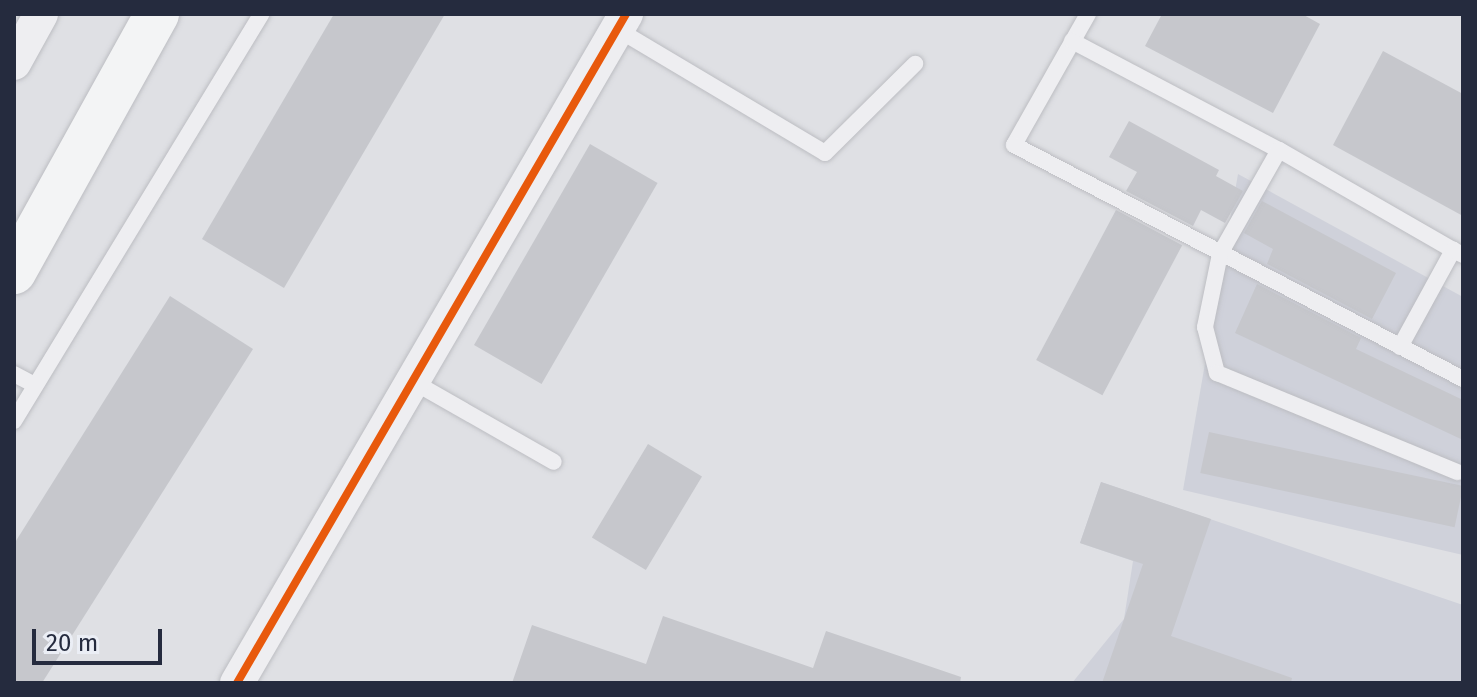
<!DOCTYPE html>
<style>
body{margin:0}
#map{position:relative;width:1477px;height:697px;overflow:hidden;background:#dfe0e4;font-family:"Fira Sans",sans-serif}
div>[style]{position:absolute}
.built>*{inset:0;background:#cfd1da}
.building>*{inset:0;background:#c6c7cc;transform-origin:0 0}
.roads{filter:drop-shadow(0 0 2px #bcbdc2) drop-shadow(0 0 2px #bcbdc2)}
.service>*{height:16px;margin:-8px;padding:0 8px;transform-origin:8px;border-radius:8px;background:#eeeef1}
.minor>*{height:34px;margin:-17px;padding:0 17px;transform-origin:17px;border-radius:17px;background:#eeeef1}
.primary>*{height:44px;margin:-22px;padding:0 22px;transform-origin:22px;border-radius:22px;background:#f3f4f5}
.cycleway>*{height:8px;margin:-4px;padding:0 4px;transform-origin:4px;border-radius:4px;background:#e8590c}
span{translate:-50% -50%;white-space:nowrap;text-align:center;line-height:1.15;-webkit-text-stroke:8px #ebeef5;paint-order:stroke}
.frame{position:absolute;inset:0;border:16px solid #252b3e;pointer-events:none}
.scale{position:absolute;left:32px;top:629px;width:130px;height:36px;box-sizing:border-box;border:4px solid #252b3e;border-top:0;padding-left:10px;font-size:24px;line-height:28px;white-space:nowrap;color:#252b3e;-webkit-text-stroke:6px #ebeef5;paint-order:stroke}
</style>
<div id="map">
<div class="built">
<div style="clip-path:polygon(1238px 174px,1463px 297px,1463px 555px,1183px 490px)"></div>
<div style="clip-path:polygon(1101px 482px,1463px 605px,1463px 683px,1072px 683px,1124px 619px,1133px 561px,1080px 543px)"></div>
</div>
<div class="building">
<div style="clip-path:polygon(334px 14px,445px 14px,284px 288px,202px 239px)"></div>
<div style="clip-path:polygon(1162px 14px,1302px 14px,1320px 24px,1273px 113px,1145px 46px)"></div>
<div style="clip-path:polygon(1383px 51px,1463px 94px,1463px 216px,1333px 145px)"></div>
<div style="clip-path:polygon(1129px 121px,1219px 170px,1216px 176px,1243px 191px,1225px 223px,1201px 210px,1193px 226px,1126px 191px,1137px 172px,1109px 157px)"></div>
<div style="left:590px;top:144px;width:78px;height:232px;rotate:30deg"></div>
<div style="clip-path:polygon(1262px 201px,1396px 273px,1372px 319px,1267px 264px,1273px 249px,1244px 233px)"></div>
<div style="left:1116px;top:210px;width:75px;height:170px;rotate:28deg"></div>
<div style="clip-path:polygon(1257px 284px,1361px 338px,1356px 349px,1463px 400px,1463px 440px,1235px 333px)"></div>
<div style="clip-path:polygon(170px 296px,253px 349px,42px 683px,14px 683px,14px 544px)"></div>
<div style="left:1209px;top:432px;width:260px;height:42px;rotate:12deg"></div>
<div style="left:648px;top:444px;width:63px;height:109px;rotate:31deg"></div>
<div style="clip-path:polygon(1101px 482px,1211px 519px,1171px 636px,1292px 678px,1291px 683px,1102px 683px,1143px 564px,1080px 543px)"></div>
<div style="clip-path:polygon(663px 616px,813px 668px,826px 631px,961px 677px,960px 683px,512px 683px,532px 625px,646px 664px)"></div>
</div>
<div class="roads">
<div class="service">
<div style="left:1088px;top:14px;width:150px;rotate:119.5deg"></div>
<div style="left:1014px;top:145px;width:506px;rotate:27.53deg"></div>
<div style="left:617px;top:29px;width:242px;rotate:30.8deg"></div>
<div style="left:825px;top:153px;width:127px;rotate:-44.7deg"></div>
<div style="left:1072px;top:41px;width:234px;rotate:27.8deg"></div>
<div style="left:1453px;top:250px;width:201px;rotate:-150.1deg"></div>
<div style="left:1279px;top:150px;width:120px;rotate:119.6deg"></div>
<div style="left:1220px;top:254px;width:75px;rotate:101.6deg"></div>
<div style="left:1205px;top:327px;width:48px;rotate:75.4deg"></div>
<div style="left:1217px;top:373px;width:260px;rotate:22.4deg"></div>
<div style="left:1400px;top:347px;width:111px;rotate:-61.3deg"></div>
<div style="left:1453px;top:250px;width:11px;rotate:27deg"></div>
<div style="left:14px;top:374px;width:24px;rotate:28deg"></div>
<div style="left:412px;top:381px;width:163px;rotate:29.7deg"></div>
<div style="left:14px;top:421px;width:476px;rotate:-58.7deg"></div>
</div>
<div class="minor">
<div style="left:14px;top:63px;width:56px;rotate:-61.1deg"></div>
<div style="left:237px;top:683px;width:774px;rotate:-59.82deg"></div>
</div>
<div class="primary">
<div style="left:14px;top:272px;width:295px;rotate:-61deg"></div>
</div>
</div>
<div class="cycleway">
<div style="left:237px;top:683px;width:774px;rotate:-59.82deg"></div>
</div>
<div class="frame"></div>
<div class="scale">20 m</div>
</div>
